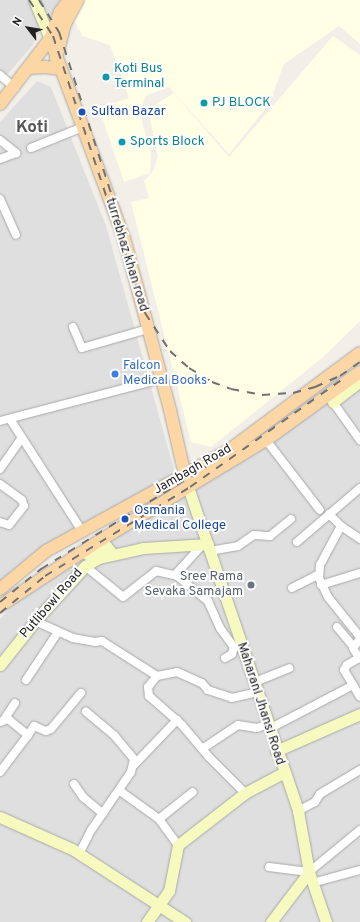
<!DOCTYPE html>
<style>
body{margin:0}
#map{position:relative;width:360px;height:922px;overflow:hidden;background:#f2efe9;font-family:Overpass,sans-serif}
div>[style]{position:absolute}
.residential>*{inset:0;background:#e0dfdf}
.education>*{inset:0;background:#ffffe5}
.roads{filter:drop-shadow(0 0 1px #a9a9a9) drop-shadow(0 0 1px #a9a9a9)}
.street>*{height:8px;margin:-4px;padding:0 4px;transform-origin:4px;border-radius:4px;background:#fff}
.secondary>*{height:11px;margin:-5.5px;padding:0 5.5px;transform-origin:5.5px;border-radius:5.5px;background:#f7fabf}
.primary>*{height:12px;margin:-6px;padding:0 6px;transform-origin:6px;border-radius:6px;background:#fcd6a4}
.rail>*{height:2px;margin-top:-1px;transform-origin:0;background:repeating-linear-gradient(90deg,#707070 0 8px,transparent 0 16px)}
.dots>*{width:11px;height:11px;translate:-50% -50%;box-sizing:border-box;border:2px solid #fff;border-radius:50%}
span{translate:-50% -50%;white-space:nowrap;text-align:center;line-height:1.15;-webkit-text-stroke:4px #fff;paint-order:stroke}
.culture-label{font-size:13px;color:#0d838f}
.left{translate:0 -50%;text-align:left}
.transit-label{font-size:13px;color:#164399}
.street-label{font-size:13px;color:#222}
.shop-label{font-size:13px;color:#366cbe}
.worship-label{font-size:13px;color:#5b616d}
.right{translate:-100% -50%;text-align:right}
.district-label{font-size:17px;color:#555;font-weight:700}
.north{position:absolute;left:8px;top:8px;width:40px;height:40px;-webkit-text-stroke:3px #fff;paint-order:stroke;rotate:301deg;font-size:11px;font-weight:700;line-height:16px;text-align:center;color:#222}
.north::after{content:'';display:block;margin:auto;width:14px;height:18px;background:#222;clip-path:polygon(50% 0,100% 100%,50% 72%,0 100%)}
</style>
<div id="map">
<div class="residential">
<div style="clip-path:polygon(0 0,60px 0,32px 46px,0 83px)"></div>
<div style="clip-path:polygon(37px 81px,51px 87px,106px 226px,175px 473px,57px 543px,0 589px,0 122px)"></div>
<div style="clip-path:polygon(360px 380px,360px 922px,0 922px,0 619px,25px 593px,163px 504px,254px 455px)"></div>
</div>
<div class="education">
<div style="clip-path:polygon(82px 0,360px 0,360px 44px,339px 26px,284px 64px,269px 104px,229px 154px,169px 87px,145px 96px,140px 114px,151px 155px,150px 173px,124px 182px,99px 108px,129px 98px,110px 45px,83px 36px,73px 19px)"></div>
<div style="clip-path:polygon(333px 36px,360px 55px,360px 321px,322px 358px,211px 447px,191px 442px,131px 202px,149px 198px,144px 181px,153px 171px,158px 157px,148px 109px,174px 93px,229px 157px)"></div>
</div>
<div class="roads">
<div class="street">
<div style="left:0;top:75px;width:20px;rotate:41deg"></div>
<div style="left:0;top:140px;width:21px;rotate:39deg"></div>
<div style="left:16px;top:153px;width:17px;rotate:159deg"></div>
<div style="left:31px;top:148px;width:56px;rotate:-22deg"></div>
<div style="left:0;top:199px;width:39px;rotate:66deg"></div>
<div style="left:73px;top:327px;width:23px;rotate:67deg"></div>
<div style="left:82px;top:348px;width:69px;rotate:-16.1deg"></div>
<div style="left:330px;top:398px;width:52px;rotate:54.5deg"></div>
<div style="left:10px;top:419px;width:133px;rotate:57.3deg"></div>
<div style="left:0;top:421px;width:166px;rotate:-14.6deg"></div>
<div style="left:266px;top:440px;width:88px;rotate:52.4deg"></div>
<div style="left:0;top:469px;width:38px;rotate:-55deg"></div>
<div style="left:0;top:484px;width:27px;rotate:36deg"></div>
<div style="left:22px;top:500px;width:6px;rotate:72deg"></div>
<div style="left:24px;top:506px;width:24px;rotate:128deg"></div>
<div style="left:9px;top:525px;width:9px;rotate:-162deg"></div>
<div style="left:329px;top:514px;width:17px;rotate:45deg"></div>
<div style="left:341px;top:526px;width:23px;rotate:34deg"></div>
<div style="left:341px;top:526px;width:44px;rotate:118.3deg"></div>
<div style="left:320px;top:565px;width:13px;rotate:94deg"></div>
<div style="left:319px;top:578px;width:21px;rotate:65deg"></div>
<div style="left:328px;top:597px;width:51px;rotate:51.3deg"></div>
<div style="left:297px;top:542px;width:83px;rotate:-40.6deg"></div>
<div style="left:210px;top:551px;width:28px;rotate:-10deg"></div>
<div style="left:238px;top:546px;width:19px;rotate:-35deg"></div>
<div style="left:254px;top:535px;width:16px;rotate:4deg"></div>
<div style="left:270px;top:536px;width:27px;rotate:-39deg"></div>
<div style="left:85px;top:566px;width:49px;rotate:39.2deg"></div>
<div style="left:123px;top:597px;width:42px;rotate:-38.2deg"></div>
<div style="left:156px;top:571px;width:22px;rotate:13deg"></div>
<div style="left:177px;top:576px;width:40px;rotate:39deg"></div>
<div style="left:208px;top:601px;width:30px;rotate:66deg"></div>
<div style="left:220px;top:628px;width:24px;rotate:54deg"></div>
<div style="left:234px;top:647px;width:7px;rotate:106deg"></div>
<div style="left:232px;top:654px;width:8px;rotate:150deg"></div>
<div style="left:175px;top:575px;width:42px;rotate:-47.9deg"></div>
<div style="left:321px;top:585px;width:41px;rotate:-17.1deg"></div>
<div style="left:292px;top:588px;width:30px;rotate:-27deg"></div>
<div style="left:35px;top:621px;width:42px;rotate:24.1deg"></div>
<div style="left:73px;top:638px;width:22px;rotate:10deg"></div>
<div style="left:95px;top:642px;width:7px;rotate:-8deg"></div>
<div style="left:102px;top:641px;width:65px;rotate:32.5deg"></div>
<div style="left:157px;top:676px;width:14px;rotate:129deg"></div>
<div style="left:148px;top:687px;width:9px;rotate:84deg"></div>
<div style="left:149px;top:696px;width:44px;rotate:41.3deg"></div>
<div style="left:182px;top:725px;width:42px;rotate:49.8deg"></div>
<div style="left:209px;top:757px;width:51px;rotate:45deg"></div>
<div style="left:337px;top:627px;width:25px;rotate:50deg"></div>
<div style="left:360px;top:639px;width:11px;rotate:128deg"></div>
<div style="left:353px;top:648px;width:12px;rotate:59deg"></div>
<div style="left:359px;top:658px;width:14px;rotate:150deg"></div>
<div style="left:347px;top:665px;width:6px;rotate:121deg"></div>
<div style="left:344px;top:670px;width:31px;rotate:59deg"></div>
<div style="left:157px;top:676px;width:20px;rotate:-11deg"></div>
<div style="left:177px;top:672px;width:27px;rotate:24deg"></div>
<div style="left:202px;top:683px;width:9px;rotate:49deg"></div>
<div style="left:208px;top:690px;width:25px;rotate:18deg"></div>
<div style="left:232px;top:698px;width:27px;rotate:-13deg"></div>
<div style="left:26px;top:680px;width:58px;rotate:-56.3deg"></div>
<div style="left:255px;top:682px;width:37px;rotate:-22deg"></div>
<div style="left:5px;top:718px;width:18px;rotate:-56deg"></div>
<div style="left:0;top:722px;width:9px;rotate:-21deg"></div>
<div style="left:8px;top:719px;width:26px;rotate:39deg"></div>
<div style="left:28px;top:735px;width:11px;rotate:-56deg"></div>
<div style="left:34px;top:726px;width:13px;rotate:23deg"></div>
<div style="left:46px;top:731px;width:5px;rotate:-22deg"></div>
<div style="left:51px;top:729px;width:47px;rotate:-50.2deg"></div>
<div style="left:269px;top:729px;width:95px;rotate:-27.6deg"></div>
<div style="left:202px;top:749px;width:43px;rotate:-33.7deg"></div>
<div style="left:238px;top:725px;width:19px;rotate:9deg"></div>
<div style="left:257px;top:728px;width:12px;rotate:-20deg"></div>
<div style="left:133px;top:766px;width:64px;rotate:-46.3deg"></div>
<div style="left:0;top:772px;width:46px;rotate:-52.9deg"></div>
<div style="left:74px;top:784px;width:16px;rotate:55deg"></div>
<div style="left:83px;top:797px;width:26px;rotate:40deg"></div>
<div style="left:120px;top:791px;width:48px;rotate:35.7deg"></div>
<div style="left:159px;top:819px;width:32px;rotate:54deg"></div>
<div style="left:298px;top:811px;width:19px;rotate:-28deg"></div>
<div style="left:315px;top:802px;width:9px;rotate:-58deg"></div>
<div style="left:320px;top:794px;width:47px;rotate:-31deg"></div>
<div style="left:159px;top:819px;width:43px;rotate:-38.5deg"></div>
<div style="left:79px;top:854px;width:28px;rotate:-63deg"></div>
<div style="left:92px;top:829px;width:69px;rotate:-55.6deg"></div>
<div style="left:131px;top:772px;width:13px;rotate:-77deg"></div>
<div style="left:134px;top:759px;width:30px;rotate:-130deg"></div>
<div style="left:115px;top:736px;width:38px;rotate:-140deg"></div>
<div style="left:269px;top:867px;width:40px;rotate:7.1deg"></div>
<div style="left:309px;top:872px;width:66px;rotate:-39.5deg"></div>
<div style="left:312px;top:883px;width:50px;rotate:-15.2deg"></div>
</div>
<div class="secondary">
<div style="left:34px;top:0;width:42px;rotate:67.7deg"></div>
<div style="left:333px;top:402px;width:34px;rotate:-38deg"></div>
<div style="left:188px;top:487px;width:342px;rotate:71.2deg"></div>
<div style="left:298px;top:811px;width:62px;rotate:79.8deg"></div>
<div style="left:309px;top:872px;width:53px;rotate:71.2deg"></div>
<div style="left:87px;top:554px;width:21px;rotate:-23deg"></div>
<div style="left:106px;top:546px;width:11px;rotate:49deg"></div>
<div style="left:0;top:665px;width:56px;rotate:-51.5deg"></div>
<div style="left:35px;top:621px;width:74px;rotate:-47.7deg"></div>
<div style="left:85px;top:566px;width:16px;rotate:-30deg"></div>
<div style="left:99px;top:558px;width:45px;rotate:-12.8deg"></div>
<div style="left:143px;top:548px;width:65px;rotate:-3.5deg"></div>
<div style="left:276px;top:751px;width:92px;rotate:-23.8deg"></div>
<div style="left:0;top:817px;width:79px;rotate:24deg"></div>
<div style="left:72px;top:849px;width:135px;rotate:32.9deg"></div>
<div style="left:147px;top:922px;width:38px;rotate:-55deg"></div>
<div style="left:169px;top:891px;width:47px;rotate:-78.9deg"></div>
<div style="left:178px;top:845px;width:85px;rotate:-37.8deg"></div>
<div style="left:245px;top:793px;width:43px;rotate:-27.8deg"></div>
<div style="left:271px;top:922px;width:63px;rotate:-52.8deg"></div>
</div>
<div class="primary">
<div style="left:50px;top:39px;width:212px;rotate:69.6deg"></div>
<div style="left:124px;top:238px;width:178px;rotate:75deg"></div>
<div style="left:170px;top:410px;width:67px;rotate:77deg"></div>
<div style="left:56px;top:59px;width:36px;rotate:-76deg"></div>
<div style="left:65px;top:24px;width:27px;rotate:-62deg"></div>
<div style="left:28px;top:68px;width:17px;rotate:-3deg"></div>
<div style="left:45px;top:67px;width:16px;rotate:7deg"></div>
<div style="left:0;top:104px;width:82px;rotate:-52.4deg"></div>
<div style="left:50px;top:39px;width:29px;rotate:-70deg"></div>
<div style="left:60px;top:12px;width:15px;rotate:-53deg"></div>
<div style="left:0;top:589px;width:60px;rotate:-39.6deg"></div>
<div style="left:46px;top:551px;width:208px;rotate:-28.8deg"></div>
<div style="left:228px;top:451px;width:164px;rotate:-36.6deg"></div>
<div style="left:0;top:606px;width:118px;rotate:-33.3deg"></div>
<div style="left:99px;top:541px;width:195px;rotate:-31.2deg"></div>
<div style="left:266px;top:440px;width:116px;rotate:-35.9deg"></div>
</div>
</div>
<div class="rail">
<div style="left:29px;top:0;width:43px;rotate:56.3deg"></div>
<div style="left:53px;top:36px;width:292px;rotate:71.6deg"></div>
<div style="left:145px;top:313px;width:45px;rotate:56.7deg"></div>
<div style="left:170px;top:351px;width:25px;rotate:42deg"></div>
<div style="left:189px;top:368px;width:27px;rotate:31deg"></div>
<div style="left:212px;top:382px;width:20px;rotate:20deg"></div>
<div style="left:231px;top:389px;width:32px;rotate:11deg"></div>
<div style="left:262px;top:395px;width:31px;rotate:-4deg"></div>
<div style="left:293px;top:393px;width:23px;rotate:-15deg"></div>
<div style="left:315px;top:387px;width:27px;rotate:-24deg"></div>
<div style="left:340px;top:376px;width:24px;rotate:-35deg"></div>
<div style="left:39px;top:0;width:38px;rotate:58deg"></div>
<div style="left:59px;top:32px;width:182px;rotate:72.1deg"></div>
<div style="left:0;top:602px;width:53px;rotate:-38.8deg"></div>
<div style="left:41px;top:569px;width:224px;rotate:-31.8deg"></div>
<div style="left:0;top:613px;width:58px;rotate:-39.4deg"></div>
<div style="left:45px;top:576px;width:170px;rotate:-31.5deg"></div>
<div style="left:190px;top:487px;width:185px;rotate:-35.3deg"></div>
</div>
<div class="dots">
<div style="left:106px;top:77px;background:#0f9aa8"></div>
<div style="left:204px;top:103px;background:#0f9aa8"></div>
<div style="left:82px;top:112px;background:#1a4fb4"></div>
<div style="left:122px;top:142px;background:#0f9aa8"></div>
<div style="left:115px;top:374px;background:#3f7fe0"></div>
<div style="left:125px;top:519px;background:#1a4fb4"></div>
<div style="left:251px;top:585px;background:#6b7280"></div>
</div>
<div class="culture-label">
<span class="left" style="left:114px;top:77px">Koti Bus<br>Terminal</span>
<span class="left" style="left:212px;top:103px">PJ BLOCK</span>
<span class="left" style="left:130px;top:142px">Sports Block</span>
</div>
<div class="transit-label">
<span class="left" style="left:91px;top:112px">Sultan Bazar</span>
<span class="left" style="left:134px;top:519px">Osmania<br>Medical College</span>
</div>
<div class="street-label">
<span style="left:126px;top:255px;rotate:73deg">turrebhaz khan road</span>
<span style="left:193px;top:470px;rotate:-30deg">Jambagh Road</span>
<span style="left:52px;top:604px;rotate:-49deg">Putlibowl Road</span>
<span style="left:260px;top:704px;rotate:72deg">Maharani Jhansi Road</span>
</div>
<div class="shop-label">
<span class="left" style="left:123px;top:374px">Falcon<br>Medical Books</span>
</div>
<div class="worship-label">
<span class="right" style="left:243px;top:585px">Sree Rama<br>Sevaka Samajam</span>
</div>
<div class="district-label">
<span style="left:32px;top:129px">Koti</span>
</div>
<div class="north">N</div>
</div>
